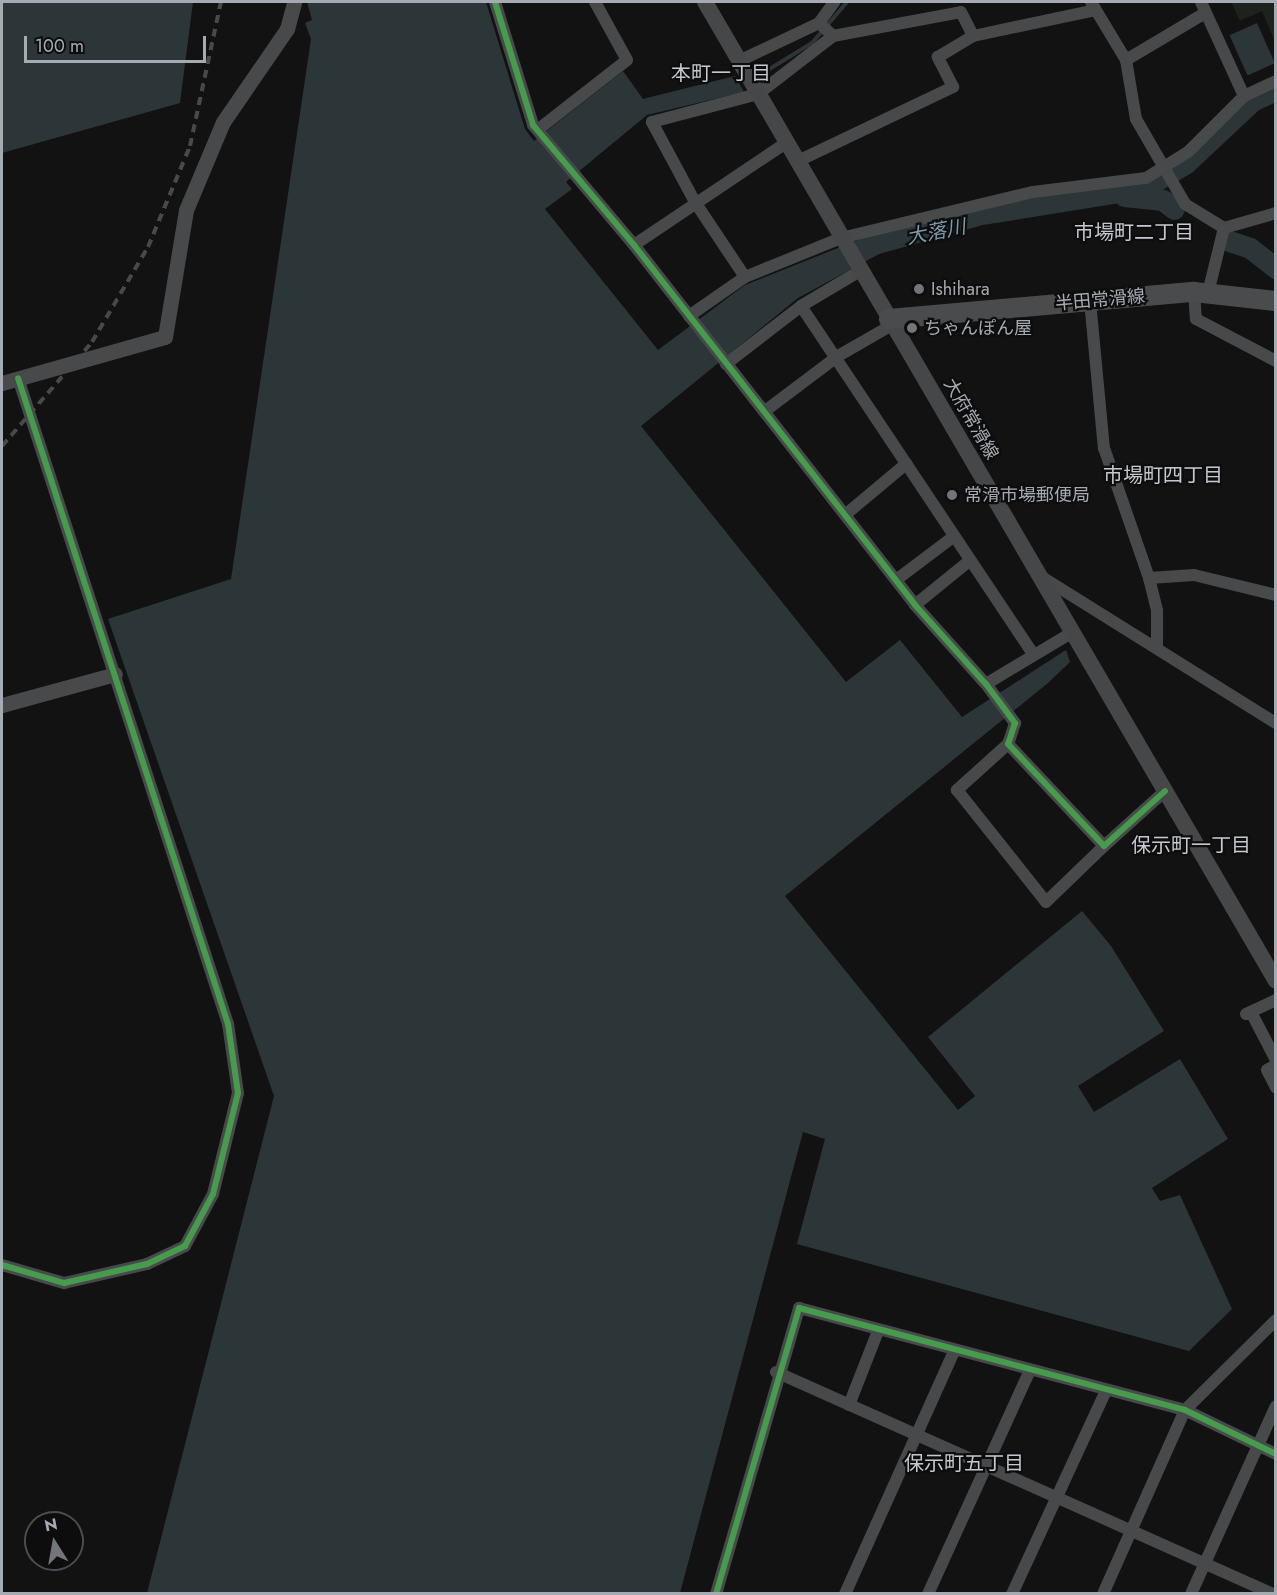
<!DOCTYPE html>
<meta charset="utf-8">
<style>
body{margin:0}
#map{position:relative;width:1277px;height:1595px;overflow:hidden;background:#121213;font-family:Jost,"Noto Sans JP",sans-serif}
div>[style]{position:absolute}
.green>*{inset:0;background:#1d221d}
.water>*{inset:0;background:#2c3538;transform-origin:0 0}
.stream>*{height:4px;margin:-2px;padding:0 2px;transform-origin:2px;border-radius:2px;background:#2c3538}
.river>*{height:21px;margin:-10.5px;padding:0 10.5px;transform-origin:10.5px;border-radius:10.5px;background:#2c3538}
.minor>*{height:12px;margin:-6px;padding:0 6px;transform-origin:6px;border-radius:6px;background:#47494b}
.tertiary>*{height:15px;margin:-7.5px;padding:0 7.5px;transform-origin:7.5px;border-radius:7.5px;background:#47494b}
.secondary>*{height:16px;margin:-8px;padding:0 8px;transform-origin:8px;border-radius:8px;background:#464749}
.primary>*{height:20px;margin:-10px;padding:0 10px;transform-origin:10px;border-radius:10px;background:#4a4b4d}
.rail>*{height:4px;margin-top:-2px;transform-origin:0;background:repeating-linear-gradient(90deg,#48494b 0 8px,transparent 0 14px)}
.cycleway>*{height:6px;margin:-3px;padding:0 3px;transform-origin:3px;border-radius:3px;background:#469c4c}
.dots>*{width:16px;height:16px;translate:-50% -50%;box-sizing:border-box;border:3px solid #0d0d0e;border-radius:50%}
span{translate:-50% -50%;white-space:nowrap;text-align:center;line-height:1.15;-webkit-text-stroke:4.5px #0d0d0e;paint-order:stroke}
.poi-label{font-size:18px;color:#a5abb2}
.left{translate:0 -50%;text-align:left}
.street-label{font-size:18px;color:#a5abb2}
.neighbourhood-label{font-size:20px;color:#c5c9cf}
.water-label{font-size:20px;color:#7f9baa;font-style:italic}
.frame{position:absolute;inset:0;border:3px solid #a5abb2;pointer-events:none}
.north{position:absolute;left:24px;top:1511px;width:60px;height:60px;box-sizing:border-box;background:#0d0d0e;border:2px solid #4a4c50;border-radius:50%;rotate:349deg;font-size:16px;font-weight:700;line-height:24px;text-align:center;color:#a5abb2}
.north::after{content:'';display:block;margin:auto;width:21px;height:27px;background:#72757a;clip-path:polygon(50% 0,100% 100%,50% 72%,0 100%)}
.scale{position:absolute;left:24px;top:36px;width:182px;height:27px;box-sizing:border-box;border:3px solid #a5abb2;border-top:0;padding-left:8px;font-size:18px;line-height:21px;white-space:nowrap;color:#a5abb2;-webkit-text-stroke:4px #0d0d0e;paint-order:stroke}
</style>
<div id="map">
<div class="green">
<div style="clip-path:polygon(1231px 2px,1275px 2px,1275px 42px,1262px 11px,1240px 21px)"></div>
</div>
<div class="water">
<div style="clip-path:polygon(2px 2px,193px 2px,180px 103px,2px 153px)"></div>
<div style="clip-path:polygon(307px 2px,486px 2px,525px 129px,534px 141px,623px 71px,643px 99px,735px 76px,744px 92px,647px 115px,566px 182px,572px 189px,545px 209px,658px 350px,745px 285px,858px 240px,1034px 196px,1157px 180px,1146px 192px,1151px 198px,983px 225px,879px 254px,798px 298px,641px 426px,846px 682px,900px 640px,962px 717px,1066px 650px,1070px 662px,1048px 683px,785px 896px,958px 1110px,975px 1096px,928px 1037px,1082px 911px,1111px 946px,1164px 1031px,1078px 1086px,1094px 1112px,1180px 1059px,1228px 1139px,1152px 1188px,1160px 1201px,1180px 1195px,1232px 1309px,1189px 1351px,797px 1244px,825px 1139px,803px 1132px,680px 1593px,147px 1593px,274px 1096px,108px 619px,231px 579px,311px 39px,305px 23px,312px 20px)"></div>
<div style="left:1257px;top:23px;width:44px;height:30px;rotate:66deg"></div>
</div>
<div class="stream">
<div style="left:755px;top:78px;width:67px;rotate:-31.6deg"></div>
<div style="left:812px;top:43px;width:54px;rotate:-49.5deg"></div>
</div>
<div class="river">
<div style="left:1134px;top:194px;width:59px;rotate:-30.5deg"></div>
<div style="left:1185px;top:164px;width:92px;rotate:-43.2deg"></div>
<div style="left:1252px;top:101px;width:26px;rotate:-25deg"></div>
<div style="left:1124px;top:196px;width:39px;rotate:6deg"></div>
<div style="left:1163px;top:200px;width:14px;rotate:39deg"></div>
<div style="left:1229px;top:241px;width:22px;rotate:18deg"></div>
<div style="left:1250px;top:248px;width:33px;rotate:38deg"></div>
</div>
<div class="minor">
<div style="left:495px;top:2px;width:129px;rotate:72.8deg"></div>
<div style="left:533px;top:125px;width:157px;rotate:49.9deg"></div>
<div style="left:634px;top:245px;width:457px;rotate:52deg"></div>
<div style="left:915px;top:605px;width:106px;rotate:48.1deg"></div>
<div style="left:986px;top:684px;width:49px;rotate:53.4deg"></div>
<div style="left:1015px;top:723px;width:22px;rotate:108deg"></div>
<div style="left:1008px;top:744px;width:140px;rotate:46.7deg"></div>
<div style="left:1104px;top:846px;width:82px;rotate:-42deg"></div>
<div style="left:1091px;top:2px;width:68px;rotate:58.9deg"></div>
<div style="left:1126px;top:60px;width:60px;rotate:80.4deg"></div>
<div style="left:1136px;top:119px;width:98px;rotate:60deg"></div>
<div style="left:1185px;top:204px;width:46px;rotate:31.6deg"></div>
<div style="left:1224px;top:228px;width:54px;rotate:-16.1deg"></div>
<div style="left:1201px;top:2px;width:103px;rotate:65.4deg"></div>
<div style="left:819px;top:23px;width:19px;rotate:43deg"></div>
<div style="left:833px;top:36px;width:130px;rotate:-10.6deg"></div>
<div style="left:961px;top:12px;width:27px;rotate:63deg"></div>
<div style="left:1126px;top:60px;width:92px;rotate:-30.7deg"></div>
<div style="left:739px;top:61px;width:89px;rotate:-25.4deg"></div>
<div style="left:819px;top:23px;width:26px;rotate:-54deg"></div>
<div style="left:540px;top:128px;width:110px;rotate:-38deg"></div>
<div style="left:627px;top:60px;width:66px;rotate:-118.9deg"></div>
<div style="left:798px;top:161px;width:172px;rotate:-25.5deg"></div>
<div style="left:953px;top:87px;width:34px;rotate:-117deg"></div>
<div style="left:938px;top:57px;width:41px;rotate:-31deg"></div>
<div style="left:973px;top:36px;width:125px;rotate:-12deg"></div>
<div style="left:634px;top:245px;width:183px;rotate:-33.9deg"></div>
<div style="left:745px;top:277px;width:90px;rotate:-123.7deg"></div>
<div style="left:695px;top:202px;width:91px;rotate:-118.3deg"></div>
<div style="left:652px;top:122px;width:110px;rotate:-14.8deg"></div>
<div style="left:758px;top:94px;width:95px;rotate:-37.7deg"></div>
<div style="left:1194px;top:292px;width:27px;rotate:86deg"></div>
<div style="left:1196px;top:319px;width:90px;rotate:27.7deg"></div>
<div style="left:1208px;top:293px;width:67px;rotate:-76.2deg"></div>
<div style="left:1090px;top:301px;width:148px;rotate:84.6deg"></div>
<div style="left:1104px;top:448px;width:138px;rotate:70.9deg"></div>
<div style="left:1149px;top:578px;width:34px;rotate:76deg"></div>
<div style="left:1157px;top:611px;width:36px;rotate:90deg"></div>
<div style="left:801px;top:306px;width:417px;rotate:56.3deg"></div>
<div style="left:689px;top:316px;width:68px;rotate:-34.9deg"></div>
<div style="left:745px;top:277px;width:104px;rotate:-22.1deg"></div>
<div style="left:841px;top:238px;width:197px;rotate:-13.5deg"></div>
<div style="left:1033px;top:192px;width:114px;rotate:-7.1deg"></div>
<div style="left:1146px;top:178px;width:49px;rotate:-31.8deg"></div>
<div style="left:1188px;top:152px;width:79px;rotate:-45deg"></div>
<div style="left:1244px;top:96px;width:35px;rotate:-25deg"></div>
<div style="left:726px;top:364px;width:95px;rotate:-37.7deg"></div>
<div style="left:801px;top:306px;width:69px;rotate:-30.7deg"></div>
<div style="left:765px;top:411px;width:91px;rotate:-37deg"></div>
<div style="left:838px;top:356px;width:62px;rotate:-29.9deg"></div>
<div style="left:845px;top:515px;width:80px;rotate:-39.9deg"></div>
<div style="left:1042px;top:577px;width:276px;rotate:32deg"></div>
<div style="left:1149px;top:578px;width:45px;rotate:-3.8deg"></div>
<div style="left:1194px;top:575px;width:84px;rotate:13.7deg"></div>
<div style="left:896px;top:580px;width:71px;rotate:-37deg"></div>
<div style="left:915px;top:605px;width:68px;rotate:-39.1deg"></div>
<div style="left:986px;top:684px;width:101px;rotate:-30.9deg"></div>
<div style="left:1008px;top:744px;width:69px;rotate:138deg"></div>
<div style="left:957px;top:790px;width:143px;rotate:51.5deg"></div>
<div style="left:1046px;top:902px;width:81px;rotate:-44deg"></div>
<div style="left:1251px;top:1012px;width:54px;rotate:62.5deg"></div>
<div style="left:1246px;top:1014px;width:33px;rotate:-25deg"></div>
<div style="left:1276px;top:1065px;width:10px;rotate:151deg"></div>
<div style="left:1267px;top:1070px;width:20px;rotate:63deg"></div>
<div style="left:2px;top:1265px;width:65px;rotate:16.2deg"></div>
<div style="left:64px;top:1283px;width:85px;rotate:-12.9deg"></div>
<div style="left:147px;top:1264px;width:42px;rotate:-25.3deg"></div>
<div style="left:185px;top:1246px;width:59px;rotate:-61.7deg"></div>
<div style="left:213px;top:1194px;width:104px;rotate:-76.1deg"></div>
<div style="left:238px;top:1093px;width:70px;rotate:-98.2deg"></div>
<div style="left:228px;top:1024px;width:679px;rotate:-108.01deg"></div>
<div style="left:776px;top:1372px;width:544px;rotate:24.07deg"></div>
<div style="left:849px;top:1405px;width:79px;rotate:-68.6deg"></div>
<div style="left:716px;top:1594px;width:298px;rotate:-73.8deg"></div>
<div style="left:799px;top:1308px;width:399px;rotate:14.8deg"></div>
<div style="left:1185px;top:1410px;width:101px;rotate:25.8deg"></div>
<div style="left:845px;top:1594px;width:265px;rotate:-65.8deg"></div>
<div style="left:928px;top:1594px;width:244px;rotate:-65.5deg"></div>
<div style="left:1012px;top:1594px;width:224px;rotate:-65.2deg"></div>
<div style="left:1103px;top:1594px;width:201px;rotate:-66deg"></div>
<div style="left:1185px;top:1410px;width:128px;rotate:-44.7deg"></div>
<div style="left:1191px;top:1594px;width:206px;rotate:-65.7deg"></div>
</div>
<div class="tertiary">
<div style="left:2px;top:383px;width:169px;rotate:-15.8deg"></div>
<div style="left:165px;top:337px;width:129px;rotate:-80.6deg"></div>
<div style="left:186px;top:210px;width:95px;rotate:-67.2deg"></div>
<div style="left:223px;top:122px;width:113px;rotate:-55.5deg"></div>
<div style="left:287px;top:29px;width:28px;rotate:-75deg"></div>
<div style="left:2px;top:705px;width:117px;rotate:-15.3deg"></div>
</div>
<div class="secondary">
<div style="left:705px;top:2px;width:1133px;rotate:59.75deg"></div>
</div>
<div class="primary">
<div style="left:889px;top:319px;width:306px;rotate:-5.1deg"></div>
<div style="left:1194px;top:292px;width:82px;rotate:6.3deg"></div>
</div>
<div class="rail">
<div style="left:2px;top:446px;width:138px;rotate:-49.1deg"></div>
<div style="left:92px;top:342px;width:110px;rotate:-59.5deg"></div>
<div style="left:148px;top:247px;width:109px;rotate:-67.4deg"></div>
<div style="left:190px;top:146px;width:147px;rotate:-77.9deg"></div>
</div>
<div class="cycleway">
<div style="left:495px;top:2px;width:129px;rotate:72.8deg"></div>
<div style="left:533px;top:125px;width:157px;rotate:49.9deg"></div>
<div style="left:634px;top:245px;width:457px;rotate:52deg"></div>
<div style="left:915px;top:605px;width:106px;rotate:48.1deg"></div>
<div style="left:986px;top:684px;width:49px;rotate:53.4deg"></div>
<div style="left:1015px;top:723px;width:22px;rotate:108deg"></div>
<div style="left:1008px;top:744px;width:140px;rotate:46.7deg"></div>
<div style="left:1104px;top:846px;width:82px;rotate:-42deg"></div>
<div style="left:2px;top:1265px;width:65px;rotate:16.2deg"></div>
<div style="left:64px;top:1283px;width:85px;rotate:-12.9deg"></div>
<div style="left:147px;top:1264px;width:42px;rotate:-25.3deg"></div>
<div style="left:185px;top:1246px;width:59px;rotate:-61.7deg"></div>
<div style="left:213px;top:1194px;width:104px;rotate:-76.1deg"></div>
<div style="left:238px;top:1093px;width:70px;rotate:-98.2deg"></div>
<div style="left:228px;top:1024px;width:679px;rotate:-108.01deg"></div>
<div style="left:716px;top:1594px;width:298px;rotate:-73.8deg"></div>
<div style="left:799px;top:1308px;width:399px;rotate:14.8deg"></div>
<div style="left:1185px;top:1410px;width:101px;rotate:25.8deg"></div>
</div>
<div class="dots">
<div style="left:919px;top:289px;background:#72757a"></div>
<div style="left:912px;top:328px;background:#72757a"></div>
<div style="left:952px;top:495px;background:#72757a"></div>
</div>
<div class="poi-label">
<span class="left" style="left:931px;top:289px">Ishihara</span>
<span class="left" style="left:924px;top:328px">ちゃんぽん屋</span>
<span class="left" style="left:964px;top:495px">常滑市場郵便局</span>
</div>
<div class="street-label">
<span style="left:1100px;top:300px;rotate:-5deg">半田常滑線</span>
<span style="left:971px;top:419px;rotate:60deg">大府常滑線</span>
</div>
<div class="neighbourhood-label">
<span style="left:721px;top:73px">本町一丁目</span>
<span style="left:1134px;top:232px">市場町二丁目</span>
<span style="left:1163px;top:475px">市場町四丁目</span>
<span style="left:1191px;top:845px">保示町一丁目</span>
<span style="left:964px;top:1463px">保示町五丁目</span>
</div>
<div class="water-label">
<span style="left:936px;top:232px;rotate:-11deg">大落川</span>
</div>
<div class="frame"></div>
<div class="north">N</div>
<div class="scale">100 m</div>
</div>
